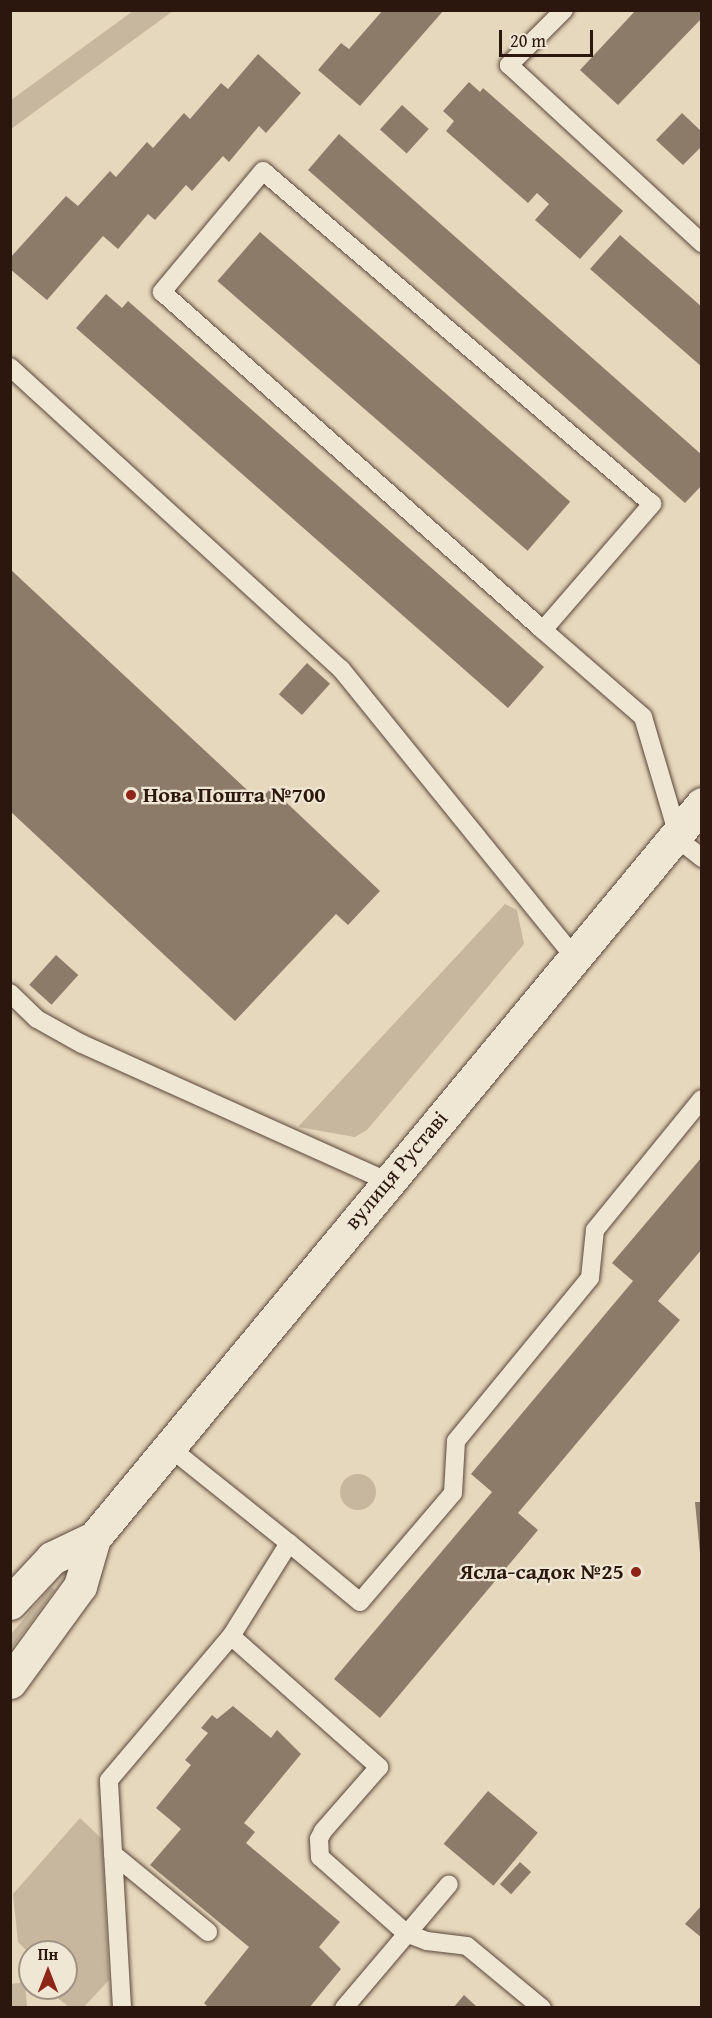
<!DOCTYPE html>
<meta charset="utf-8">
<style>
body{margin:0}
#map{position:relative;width:712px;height:2018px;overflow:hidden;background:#e6d8bc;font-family:"Gentium Book Plus",serif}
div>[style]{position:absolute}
.green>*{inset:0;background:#c6b79e}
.round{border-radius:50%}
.building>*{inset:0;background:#8c7b68;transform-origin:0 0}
.roads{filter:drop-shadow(0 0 2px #5a473a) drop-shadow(0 0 2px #5a473a)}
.service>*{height:18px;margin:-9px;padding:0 9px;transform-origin:9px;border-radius:9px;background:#efe6d3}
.secondary>*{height:33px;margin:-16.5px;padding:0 16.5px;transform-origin:16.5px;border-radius:16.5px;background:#efe6d3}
.dots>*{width:16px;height:16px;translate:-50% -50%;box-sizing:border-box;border:3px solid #efe6d3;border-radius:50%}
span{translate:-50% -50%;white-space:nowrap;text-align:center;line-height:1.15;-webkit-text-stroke:4.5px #efe6d3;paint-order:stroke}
.poi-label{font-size:22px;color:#2b170e;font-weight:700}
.left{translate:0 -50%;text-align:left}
.right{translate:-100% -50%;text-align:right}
.street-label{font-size:22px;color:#2b170e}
.frame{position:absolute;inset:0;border:12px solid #2b170e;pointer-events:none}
.north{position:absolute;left:18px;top:1940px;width:60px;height:60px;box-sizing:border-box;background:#efe6d3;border:2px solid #a19384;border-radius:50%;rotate:0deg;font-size:16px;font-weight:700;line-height:24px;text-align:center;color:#2b170e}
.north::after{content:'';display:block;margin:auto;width:21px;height:27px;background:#8f2418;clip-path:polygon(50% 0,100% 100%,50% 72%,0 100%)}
.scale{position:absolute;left:499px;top:30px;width:94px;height:27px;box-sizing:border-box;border:3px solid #2b170e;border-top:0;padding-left:8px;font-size:18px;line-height:21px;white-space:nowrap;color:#2b170e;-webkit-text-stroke:4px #efe6d3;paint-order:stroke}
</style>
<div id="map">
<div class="green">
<div style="clip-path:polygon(133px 11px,173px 11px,11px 129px,11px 100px)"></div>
<div style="clip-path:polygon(505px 904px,517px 910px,524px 944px,367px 1130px,355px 1137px,298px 1127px)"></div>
<div class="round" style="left:340px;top:1474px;width:36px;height:36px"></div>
<div style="clip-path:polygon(51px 1587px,55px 1590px,11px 1649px,11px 1634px)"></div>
<div style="clip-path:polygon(80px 1818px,102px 1839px,109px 1980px,84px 2007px,69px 2007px,45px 1988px,66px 1988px,66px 1952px,30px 1954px,18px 1942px,13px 1894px)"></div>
<div style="clip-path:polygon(25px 1982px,27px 2007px,11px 2007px,11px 1984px)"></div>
</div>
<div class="building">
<div style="clip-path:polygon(383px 10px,444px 10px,360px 106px,318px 70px,341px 43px,349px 49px)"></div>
<div style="clip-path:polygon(636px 10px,702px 10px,702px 18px,618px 105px,580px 70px)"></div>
<div style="clip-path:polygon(258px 54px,301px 93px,266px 133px,259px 126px,229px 162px,223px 156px,192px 191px,186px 185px,155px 220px,148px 214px,118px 249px,103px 236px,47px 300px,10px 269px,10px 258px,66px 196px,78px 206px,110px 171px,116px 177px,147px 142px,153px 148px,184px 113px,190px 119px,221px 83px,228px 89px)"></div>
<div style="clip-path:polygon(469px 82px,480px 92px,483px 88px,623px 211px,580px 259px,535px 220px,549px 204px,537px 193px,528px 203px,446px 131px,454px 121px,443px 111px)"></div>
<div style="left:402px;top:105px;width:36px;height:33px;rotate:42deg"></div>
<div style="clip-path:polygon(682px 113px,702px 132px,702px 146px,683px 165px,656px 140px)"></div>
<div style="clip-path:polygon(339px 134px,702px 455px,702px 485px,685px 503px,308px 170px)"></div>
<div style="left:260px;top:232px;width:411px;height:65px;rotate:41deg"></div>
<div style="clip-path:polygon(620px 235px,702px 307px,702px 367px,590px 269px)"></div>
<div style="clip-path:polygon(106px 294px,122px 308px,128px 301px,544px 667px,508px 708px,76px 328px)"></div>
<div style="clip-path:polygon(10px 569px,259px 801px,271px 788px,380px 891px,348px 925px,336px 914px,235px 1021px,10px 811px)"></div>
<div style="left:307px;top:663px;width:31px;height:42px;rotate:42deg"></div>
<div style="left:56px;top:955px;width:30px;height:40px;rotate:42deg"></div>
<div style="clip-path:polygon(702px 1157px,702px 1249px,658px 1301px,680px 1320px,518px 1513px,538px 1530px,380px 1718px,334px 1679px,492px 1492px,471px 1474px,633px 1281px,612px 1263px)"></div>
<div style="clip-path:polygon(695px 1502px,702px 1502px,702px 1553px,700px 1553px)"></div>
<div style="clip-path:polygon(233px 1706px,271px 1738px,277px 1730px,301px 1754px,244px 1823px,255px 1832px,246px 1843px,340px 1922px,319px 1947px,341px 1969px,309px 2008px,209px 2008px,204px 2003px,249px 1947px,150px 1865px,181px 1829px,156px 1808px,191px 1765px,185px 1760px,208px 1733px,201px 1728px,212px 1715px,217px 1719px)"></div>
<div style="left:488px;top:1791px;width:65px;height:69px;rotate:40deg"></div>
<div style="left:520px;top:1862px;width:15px;height:30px;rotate:42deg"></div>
<div style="clip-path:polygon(702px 1905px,702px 1938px,685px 1924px)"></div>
<div style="clip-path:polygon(464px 1995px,478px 2008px,453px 2008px)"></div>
</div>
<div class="roads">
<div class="service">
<div style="left:564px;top:10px;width:78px;rotate:135deg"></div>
<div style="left:509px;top:65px;width:263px;rotate:42.7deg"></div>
<div style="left:10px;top:367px;width:448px;rotate:42.4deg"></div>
<div style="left:341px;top:669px;width:370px;rotate:51deg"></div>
<div style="left:543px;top:630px;width:167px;rotate:-49.1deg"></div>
<div style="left:652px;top:504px;width:512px;rotate:-139.44deg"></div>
<div style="left:263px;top:171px;width:158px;rotate:129.9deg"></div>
<div style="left:162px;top:292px;width:509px;rotate:41.58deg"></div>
<div style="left:543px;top:630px;width:133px;rotate:41deg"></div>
<div style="left:643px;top:717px;width:120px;rotate:73.5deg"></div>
<div style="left:674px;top:836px;width:36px;rotate:38deg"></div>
<div style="left:10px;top:993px;width:37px;rotate:44deg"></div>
<div style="left:37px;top:1019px;width:51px;rotate:29.1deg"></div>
<div style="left:82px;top:1044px;width:334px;rotate:24.2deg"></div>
<div style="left:169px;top:1447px;width:154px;rotate:38.7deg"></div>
<div style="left:289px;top:1543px;width:110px;rotate:121.9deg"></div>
<div style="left:231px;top:1636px;width:198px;rotate:41.5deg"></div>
<div style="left:379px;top:1767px;width:85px;rotate:131.2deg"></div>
<div style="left:323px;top:1831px;width:9px;rotate:117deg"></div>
<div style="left:319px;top:1839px;width:18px;rotate:87deg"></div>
<div style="left:320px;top:1857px;width:115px;rotate:41.5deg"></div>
<div style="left:406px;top:1933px;width:22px;rotate:21deg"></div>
<div style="left:427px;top:1941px;width:40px;rotate:7.1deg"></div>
<div style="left:467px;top:1946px;width:97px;rotate:39.6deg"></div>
<div style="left:289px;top:1543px;width:92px;rotate:39.7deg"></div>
<div style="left:360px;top:1602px;width:143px;rotate:-49.5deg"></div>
<div style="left:453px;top:1493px;width:52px;rotate:-86.7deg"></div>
<div style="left:456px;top:1441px;width:211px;rotate:-50.6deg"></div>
<div style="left:590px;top:1278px;width:48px;rotate:-84.1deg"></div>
<div style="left:595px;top:1230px;width:169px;rotate:-50.8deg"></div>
<div style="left:113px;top:1854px;width:123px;rotate:39.4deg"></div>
<div style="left:122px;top:2008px;width:228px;rotate:-93.3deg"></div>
<div style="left:109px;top:1780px;width:189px;rotate:-49.7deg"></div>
<div style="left:344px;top:2008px;width:162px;rotate:-49.7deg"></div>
</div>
<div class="secondary">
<div style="left:10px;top:1603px;width:62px;rotate:-47deg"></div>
<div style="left:52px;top:1558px;width:47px;rotate:-25.5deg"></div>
<div style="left:94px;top:1538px;width:953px;rotate:-50.36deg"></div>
<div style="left:10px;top:1682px;width:119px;rotate:-53.9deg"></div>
<div style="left:80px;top:1586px;width:50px;rotate:-73.7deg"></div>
</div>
</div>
<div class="dots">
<div style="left:131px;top:795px;background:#8f2418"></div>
<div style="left:636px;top:1572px;background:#8f2418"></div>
</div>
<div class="poi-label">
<span class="left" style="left:143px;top:795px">Нова Пошта №700</span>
<span class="right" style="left:624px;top:1572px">Ясла-садок №25</span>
</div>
<div class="street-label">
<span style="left:396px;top:1170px;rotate:-50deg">вулиця Руставі</span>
</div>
<div class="frame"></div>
<div class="north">Пн</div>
<div class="scale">20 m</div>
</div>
